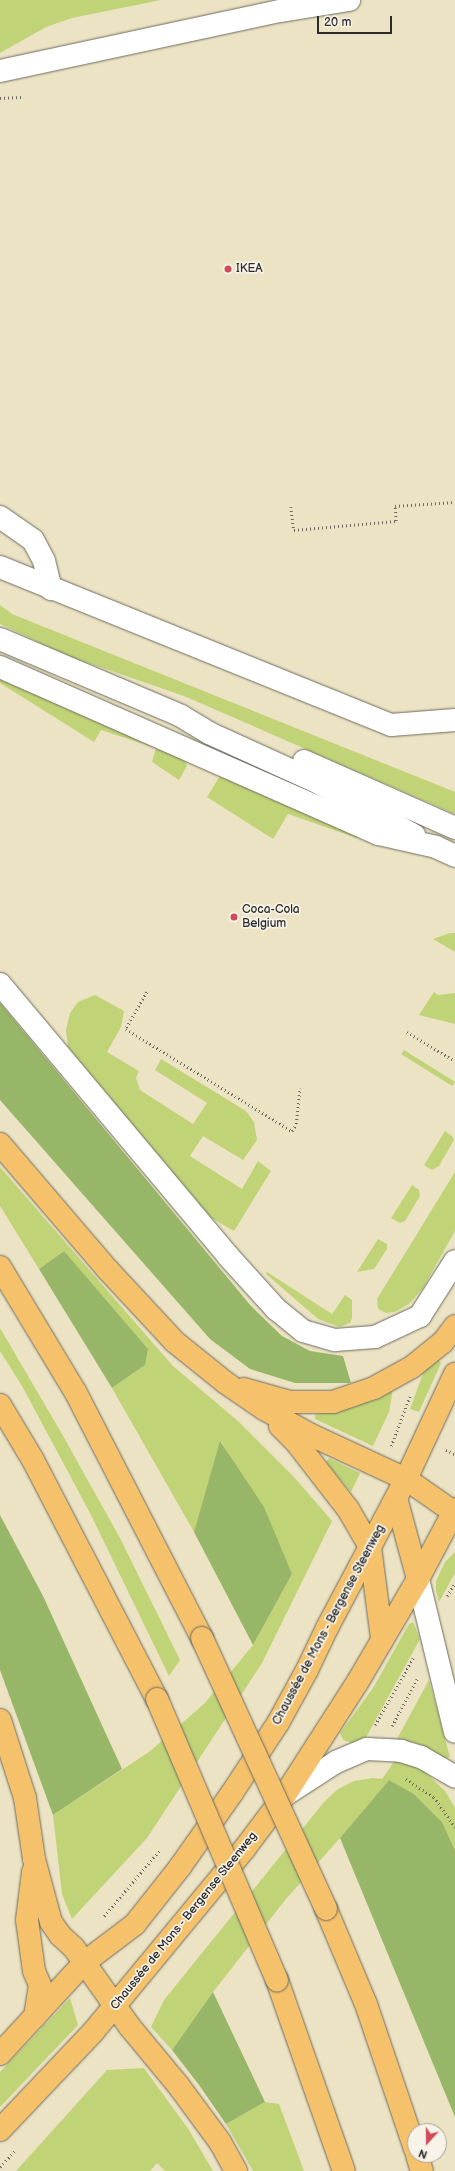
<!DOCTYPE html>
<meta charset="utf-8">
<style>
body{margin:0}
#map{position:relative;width:455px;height:2171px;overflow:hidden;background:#ebe3c3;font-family:"Balsamiq Sans",sans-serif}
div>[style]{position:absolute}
.green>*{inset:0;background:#c0d477;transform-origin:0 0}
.forest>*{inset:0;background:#98b668}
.path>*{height:2.5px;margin-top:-1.25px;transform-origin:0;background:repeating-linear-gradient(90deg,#6e6b60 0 1px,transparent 0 4px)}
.roads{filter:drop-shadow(0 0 1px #6e6b60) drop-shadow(0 0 1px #6e6b60)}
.minor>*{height:22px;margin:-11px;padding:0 11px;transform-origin:11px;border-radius:11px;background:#fff}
.major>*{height:22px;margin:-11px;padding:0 11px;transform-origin:11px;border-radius:11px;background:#f6c16b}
.highway>*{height:22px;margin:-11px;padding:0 11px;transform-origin:11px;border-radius:11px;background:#f6c16b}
.bridges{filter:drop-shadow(0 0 1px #6e6b60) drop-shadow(0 0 1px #6e6b60)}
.highway-bridge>*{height:22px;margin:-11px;padding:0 11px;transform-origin:11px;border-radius:11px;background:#f6c16b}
.dots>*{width:11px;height:11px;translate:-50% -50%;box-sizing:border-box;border:2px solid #f7f3e8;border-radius:50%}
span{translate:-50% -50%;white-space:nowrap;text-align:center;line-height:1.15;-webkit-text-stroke:3.5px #f7f3e8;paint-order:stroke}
.poi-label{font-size:12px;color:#2b2b2b}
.left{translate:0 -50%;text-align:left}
.street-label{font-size:12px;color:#2b2b2b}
.north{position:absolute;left:407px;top:2123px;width:40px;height:40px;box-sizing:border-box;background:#f7f3e8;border:1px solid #a5a39c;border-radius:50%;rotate:201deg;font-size:11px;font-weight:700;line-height:16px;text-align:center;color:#2b2b2b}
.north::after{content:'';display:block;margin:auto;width:14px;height:18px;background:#d1495b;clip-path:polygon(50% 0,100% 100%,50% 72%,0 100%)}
.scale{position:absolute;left:317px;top:16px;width:75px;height:18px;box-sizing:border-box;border:2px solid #2b2b2b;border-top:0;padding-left:5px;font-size:12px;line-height:14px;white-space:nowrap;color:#2b2b2b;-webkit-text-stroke:3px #f7f3e8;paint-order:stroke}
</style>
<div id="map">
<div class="green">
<div style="clip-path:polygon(0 0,161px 0,72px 18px,46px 27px,0 53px)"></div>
<div style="clip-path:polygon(0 605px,12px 614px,455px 792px,455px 814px,184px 696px,68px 656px,0 624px)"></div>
<div style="clip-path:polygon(0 676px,184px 758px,187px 766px,179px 780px,152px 762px,156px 748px,101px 730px,94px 742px,0 683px)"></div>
<div style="clip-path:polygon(220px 776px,230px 778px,358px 835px,357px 838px,288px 814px,273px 839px,207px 797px)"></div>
<div style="clip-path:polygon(450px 933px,455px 933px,455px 952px,433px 939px)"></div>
<div style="clip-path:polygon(434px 992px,438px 995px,455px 993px,455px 1024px,419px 1015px)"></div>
<div style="clip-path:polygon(95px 995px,124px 1011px,121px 1027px,107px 1052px,139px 1071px,136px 1078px,140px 1090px,193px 1124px,207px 1103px,155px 1070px,161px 1059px,246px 1111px,254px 1122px,257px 1140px,243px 1160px,203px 1136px,190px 1156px,242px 1189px,258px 1161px,271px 1171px,234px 1231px,211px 1218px,68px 1047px,66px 1030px,70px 1013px,78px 1002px)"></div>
<div style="left:404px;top:1050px;width:60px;height:5px;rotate:32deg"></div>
<div style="clip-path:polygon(445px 1131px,452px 1136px,454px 1140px,439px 1166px,432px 1170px,424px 1165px)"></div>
<div style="clip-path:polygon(0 1167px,173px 1366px,238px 1421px,294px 1477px,332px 1521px,262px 1663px,147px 1838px,72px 1919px,62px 1894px,53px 1815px,149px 1752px,205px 1703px,253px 1645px,292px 1574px,221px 1441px,194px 1532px,112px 1388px,145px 1365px,64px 1251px,39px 1269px,0 1206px)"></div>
<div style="clip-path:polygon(455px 1172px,455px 1231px,423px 1288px,409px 1304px,395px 1312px,386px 1313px,378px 1309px,377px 1299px)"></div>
<div style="clip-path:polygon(412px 1185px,419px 1190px,420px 1196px,405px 1221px,400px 1223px,391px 1218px)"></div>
<div style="clip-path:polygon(378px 1239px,387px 1244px,387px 1249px,374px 1269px,357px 1272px)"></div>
<div style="clip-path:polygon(267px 1272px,332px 1314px,345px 1295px,352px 1300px,352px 1318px,350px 1323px,339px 1327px,318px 1319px,266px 1274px)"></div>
<div style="clip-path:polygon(0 1328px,62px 1434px,120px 1538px,180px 1660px,169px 1676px,90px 1513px,22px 1386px,0 1351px)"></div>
<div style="clip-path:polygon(438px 1359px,441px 1363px,419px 1412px,410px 1409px,425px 1368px)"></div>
<div style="clip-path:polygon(393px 1389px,389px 1412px,373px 1446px,315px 1419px,315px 1415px,364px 1402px)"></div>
<div style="clip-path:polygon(329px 1458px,360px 1473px,351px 1492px,328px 1465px,326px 1462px)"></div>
<div style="clip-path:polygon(455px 1552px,455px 1573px,439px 1602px,436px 1591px,436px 1581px,445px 1562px)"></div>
<div style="clip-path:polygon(413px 1622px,420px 1639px,364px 1741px,352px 1743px,343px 1740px,340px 1733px,373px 1688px,409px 1624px)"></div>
<div style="clip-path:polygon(429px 1680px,450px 1757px,444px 1759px,416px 1743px,397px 1739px)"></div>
<div style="clip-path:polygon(396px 1759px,425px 1772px,445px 1791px,455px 1808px,455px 1850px,442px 1822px,414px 1794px,389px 1780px,340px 1838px,286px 1899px,213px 1992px,172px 2050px,151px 2027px,164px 2000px,324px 1802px,338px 1789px,354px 1781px,373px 1778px,382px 1779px)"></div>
<div style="clip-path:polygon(70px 1998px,78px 2025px,0 2107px,0 2072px)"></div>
<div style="clip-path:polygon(144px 2068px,189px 2130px,213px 2171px,165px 2171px,157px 2163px,150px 2171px,16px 2171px,107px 2070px)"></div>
<div style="clip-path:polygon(265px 2102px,279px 2104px,304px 2171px,253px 2171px,226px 2124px)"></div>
</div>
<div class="forest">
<div style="clip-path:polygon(0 1003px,251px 1306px,282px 1336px,310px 1351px,343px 1356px,351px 1383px,295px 1383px,250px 1369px,210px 1339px,0 1100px)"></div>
<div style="clip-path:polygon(64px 1251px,148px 1349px,145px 1365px,112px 1388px,39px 1269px)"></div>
<div style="clip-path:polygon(220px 1441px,264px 1507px,292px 1574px,253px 1645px,194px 1532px)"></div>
<div style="clip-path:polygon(0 1515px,43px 1596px,122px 1769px,53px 1815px,0 1670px)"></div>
<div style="clip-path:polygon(389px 1780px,414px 1794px,442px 1822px,455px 1850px,455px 2117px,340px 1838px)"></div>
<div style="clip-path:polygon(213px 1992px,265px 2102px,226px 2124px,199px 2085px,172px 2050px)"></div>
</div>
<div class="path">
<div style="left:0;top:98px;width:21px;rotate:-3deg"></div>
<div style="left:291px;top:507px;width:23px;rotate:83deg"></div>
<div style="left:294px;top:530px;width:102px;rotate:-5deg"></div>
<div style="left:396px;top:521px;width:15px;rotate:-94deg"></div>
<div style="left:395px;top:506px;width:60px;rotate:-3.8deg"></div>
<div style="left:147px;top:992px;width:43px;rotate:119.6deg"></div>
<div style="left:126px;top:1029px;width:195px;rotate:31.6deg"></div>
<div style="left:292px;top:1131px;width:8px;rotate:-60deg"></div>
<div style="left:296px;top:1124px;width:36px;rotate:-84deg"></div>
<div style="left:407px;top:1032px;width:56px;rotate:31.1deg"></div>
<div style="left:391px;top:1446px;width:53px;rotate:-69.2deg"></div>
<div style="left:446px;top:1450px;width:10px;rotate:24deg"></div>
<div style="left:447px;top:1596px;width:15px;rotate:-58deg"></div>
<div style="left:375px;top:1725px;width:77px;rotate:-60.4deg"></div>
<div style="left:392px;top:1726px;width:53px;rotate:-62deg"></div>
<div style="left:406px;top:1779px;width:33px;rotate:33deg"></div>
<div style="left:434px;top:1797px;width:37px;rotate:55deg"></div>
<div style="left:104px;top:1916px;width:87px;rotate:-49.7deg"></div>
<div style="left:0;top:2167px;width:23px;rotate:-47deg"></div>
</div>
<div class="roads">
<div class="minor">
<div style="left:0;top:71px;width:287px;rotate:-12.1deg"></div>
<div style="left:281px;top:11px;width:69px;rotate:-9.2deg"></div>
<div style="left:0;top:517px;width:40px;rotate:34.9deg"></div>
<div style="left:33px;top:540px;width:24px;rotate:62deg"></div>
<div style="left:44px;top:561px;width:29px;rotate:76deg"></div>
<div style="left:0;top:567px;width:422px;rotate:22deg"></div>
<div style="left:391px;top:725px;width:64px;rotate:-4.5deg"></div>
<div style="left:0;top:639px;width:197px;rotate:23deg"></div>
<div style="left:181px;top:716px;width:33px;rotate:31deg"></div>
<div style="left:209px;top:733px;width:119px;rotate:24.4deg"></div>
<div style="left:317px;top:782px;width:111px;rotate:28.7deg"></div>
<div style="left:0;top:667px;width:414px;rotate:23.8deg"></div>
<div style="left:379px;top:834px;width:58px;rotate:12.8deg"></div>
<div style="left:436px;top:847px;width:21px;rotate:25deg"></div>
<div style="left:304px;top:761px;width:165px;rotate:23.9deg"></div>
<div style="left:0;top:984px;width:355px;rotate:50deg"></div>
<div style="left:228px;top:1256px;width:72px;rotate:47.8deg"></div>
<div style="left:276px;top:1309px;width:35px;rotate:39deg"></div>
<div style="left:303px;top:1331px;width:33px;rotate:16deg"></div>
<div style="left:335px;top:1340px;width:40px;rotate:-4.3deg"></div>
<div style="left:375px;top:1337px;width:50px;rotate:-25deg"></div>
<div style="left:420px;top:1316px;width:65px;rotate:-57.5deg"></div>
<div style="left:418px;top:1579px;width:157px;rotate:76.4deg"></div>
<div style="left:285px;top:1795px;width:61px;rotate:-32.9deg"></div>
<div style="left:336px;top:1762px;width:34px;rotate:-23deg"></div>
<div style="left:367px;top:1749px;width:34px;rotate:3deg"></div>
<div style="left:401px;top:1751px;width:21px;rotate:17deg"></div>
<div style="left:421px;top:1757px;width:39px;rotate:30deg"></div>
</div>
<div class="major">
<div style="left:406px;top:1479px;width:60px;rotate:34.8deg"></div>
<div style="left:396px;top:1498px;width:84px;rotate:74.8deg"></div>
<div style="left:0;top:2054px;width:125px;rotate:-47.3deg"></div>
<div style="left:85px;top:1962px;width:63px;rotate:-37.2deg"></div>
<div style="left:135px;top:1924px;width:73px;rotate:-51.7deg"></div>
<div style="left:180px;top:1867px;width:90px;rotate:-54.9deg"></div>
<div style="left:232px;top:1793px;width:84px;rotate:-56.7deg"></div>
<div style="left:278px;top:1723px;width:60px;rotate:-61.3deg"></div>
<div style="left:307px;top:1670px;width:47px;rotate:-64.5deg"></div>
<div style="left:327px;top:1628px;width:169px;rotate:-62.1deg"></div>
<div style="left:406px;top:1479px;width:116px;rotate:-65deg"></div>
<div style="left:0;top:2130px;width:135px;rotate:-46.5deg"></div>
<div style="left:93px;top:2032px;width:239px;rotate:-50.4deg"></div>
<div style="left:245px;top:1848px;width:66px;rotate:-53deg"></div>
<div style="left:285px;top:1795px;width:133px;rotate:-57.3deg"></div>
<div style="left:357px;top:1683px;width:121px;rotate:-59.6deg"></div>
<div style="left:418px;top:1579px;width:79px;rotate:-62.1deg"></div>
</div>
<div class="highway">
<div style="left:0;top:1144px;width:166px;rotate:49.4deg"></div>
<div style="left:108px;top:1270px;width:98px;rotate:47.1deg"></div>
<div style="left:175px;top:1342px;width:65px;rotate:38.8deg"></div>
<div style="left:226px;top:1383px;width:46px;rotate:34.4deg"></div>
<div style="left:264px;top:1409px;width:54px;rotate:29deg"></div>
<div style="left:311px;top:1435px;width:105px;rotate:24.9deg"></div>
<div style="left:0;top:1267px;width:147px;rotate:58.9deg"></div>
<div style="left:76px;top:1393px;width:276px;rotate:62.8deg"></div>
<div style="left:244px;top:1389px;width:48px;rotate:15.8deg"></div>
<div style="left:290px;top:1402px;width:43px"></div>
<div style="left:333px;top:1402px;width:43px;rotate:-18.9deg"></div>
<div style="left:374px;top:1388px;width:43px;rotate:-28.9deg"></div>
<div style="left:412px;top:1367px;width:40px;rotate:-39deg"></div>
<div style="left:443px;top:1342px;width:20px;rotate:-53deg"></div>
<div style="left:0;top:1405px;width:64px;rotate:59deg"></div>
<div style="left:33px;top:1460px;width:269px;rotate:62.6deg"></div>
<div style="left:280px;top:1426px;width:23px;rotate:45deg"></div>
<div style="left:296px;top:1442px;width:85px;rotate:52.2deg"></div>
<div style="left:348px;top:1509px;width:44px;rotate:59.9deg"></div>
<div style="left:370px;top:1547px;width:92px;rotate:82.5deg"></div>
<div style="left:0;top:1720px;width:82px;rotate:72.2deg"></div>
<div style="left:25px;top:1798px;width:62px;rotate:81.6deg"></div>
<div style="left:34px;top:1859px;width:65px;rotate:74.9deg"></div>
<div style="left:51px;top:1922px;width:16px;rotate:55deg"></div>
<div style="left:60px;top:1935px;width:19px;rotate:43deg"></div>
<div style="left:74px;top:1948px;width:97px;rotate:54.7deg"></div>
<div style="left:130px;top:2027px;width:75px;rotate:50.4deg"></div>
<div style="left:178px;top:2085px;width:71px;rotate:53.6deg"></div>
<div style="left:220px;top:2142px;width:33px;rotate:61deg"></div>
<div style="left:33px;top:1872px;width:48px;rotate:97.1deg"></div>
<div style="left:27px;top:1920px;width:51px;rotate:82.2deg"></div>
<div style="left:34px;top:1971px;width:15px;rotate:67deg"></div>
<div style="left:40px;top:1985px;width:32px;rotate:99deg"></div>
<div style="left:326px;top:1909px;width:103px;rotate:67.2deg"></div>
<div style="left:366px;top:2004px;width:153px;rotate:71.3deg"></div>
<div style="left:277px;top:1980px;width:202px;rotate:70.7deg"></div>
<div style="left:417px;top:2155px;width:17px;rotate:73deg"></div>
</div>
</div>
<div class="bridges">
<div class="highway-bridge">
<div style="left:202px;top:1638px;width:298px;rotate:65.4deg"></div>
<div style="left:157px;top:1699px;width:306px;rotate:66.9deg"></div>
</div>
</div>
<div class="dots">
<div style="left:228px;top:269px;background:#d1495b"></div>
<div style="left:234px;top:917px;background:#d1495b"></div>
</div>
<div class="poi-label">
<span class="left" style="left:236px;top:269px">IKEA</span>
<span class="left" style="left:242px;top:917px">Coca-Cola<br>Belgium</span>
</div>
<div class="street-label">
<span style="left:329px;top:1625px;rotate:-62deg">Chaussée de Mons - Bergense Steenweg</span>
<span style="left:184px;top:1921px;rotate:-51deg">Chaussée de Mons - Bergense Steenweg</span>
</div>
<div class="north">N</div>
<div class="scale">20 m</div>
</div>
